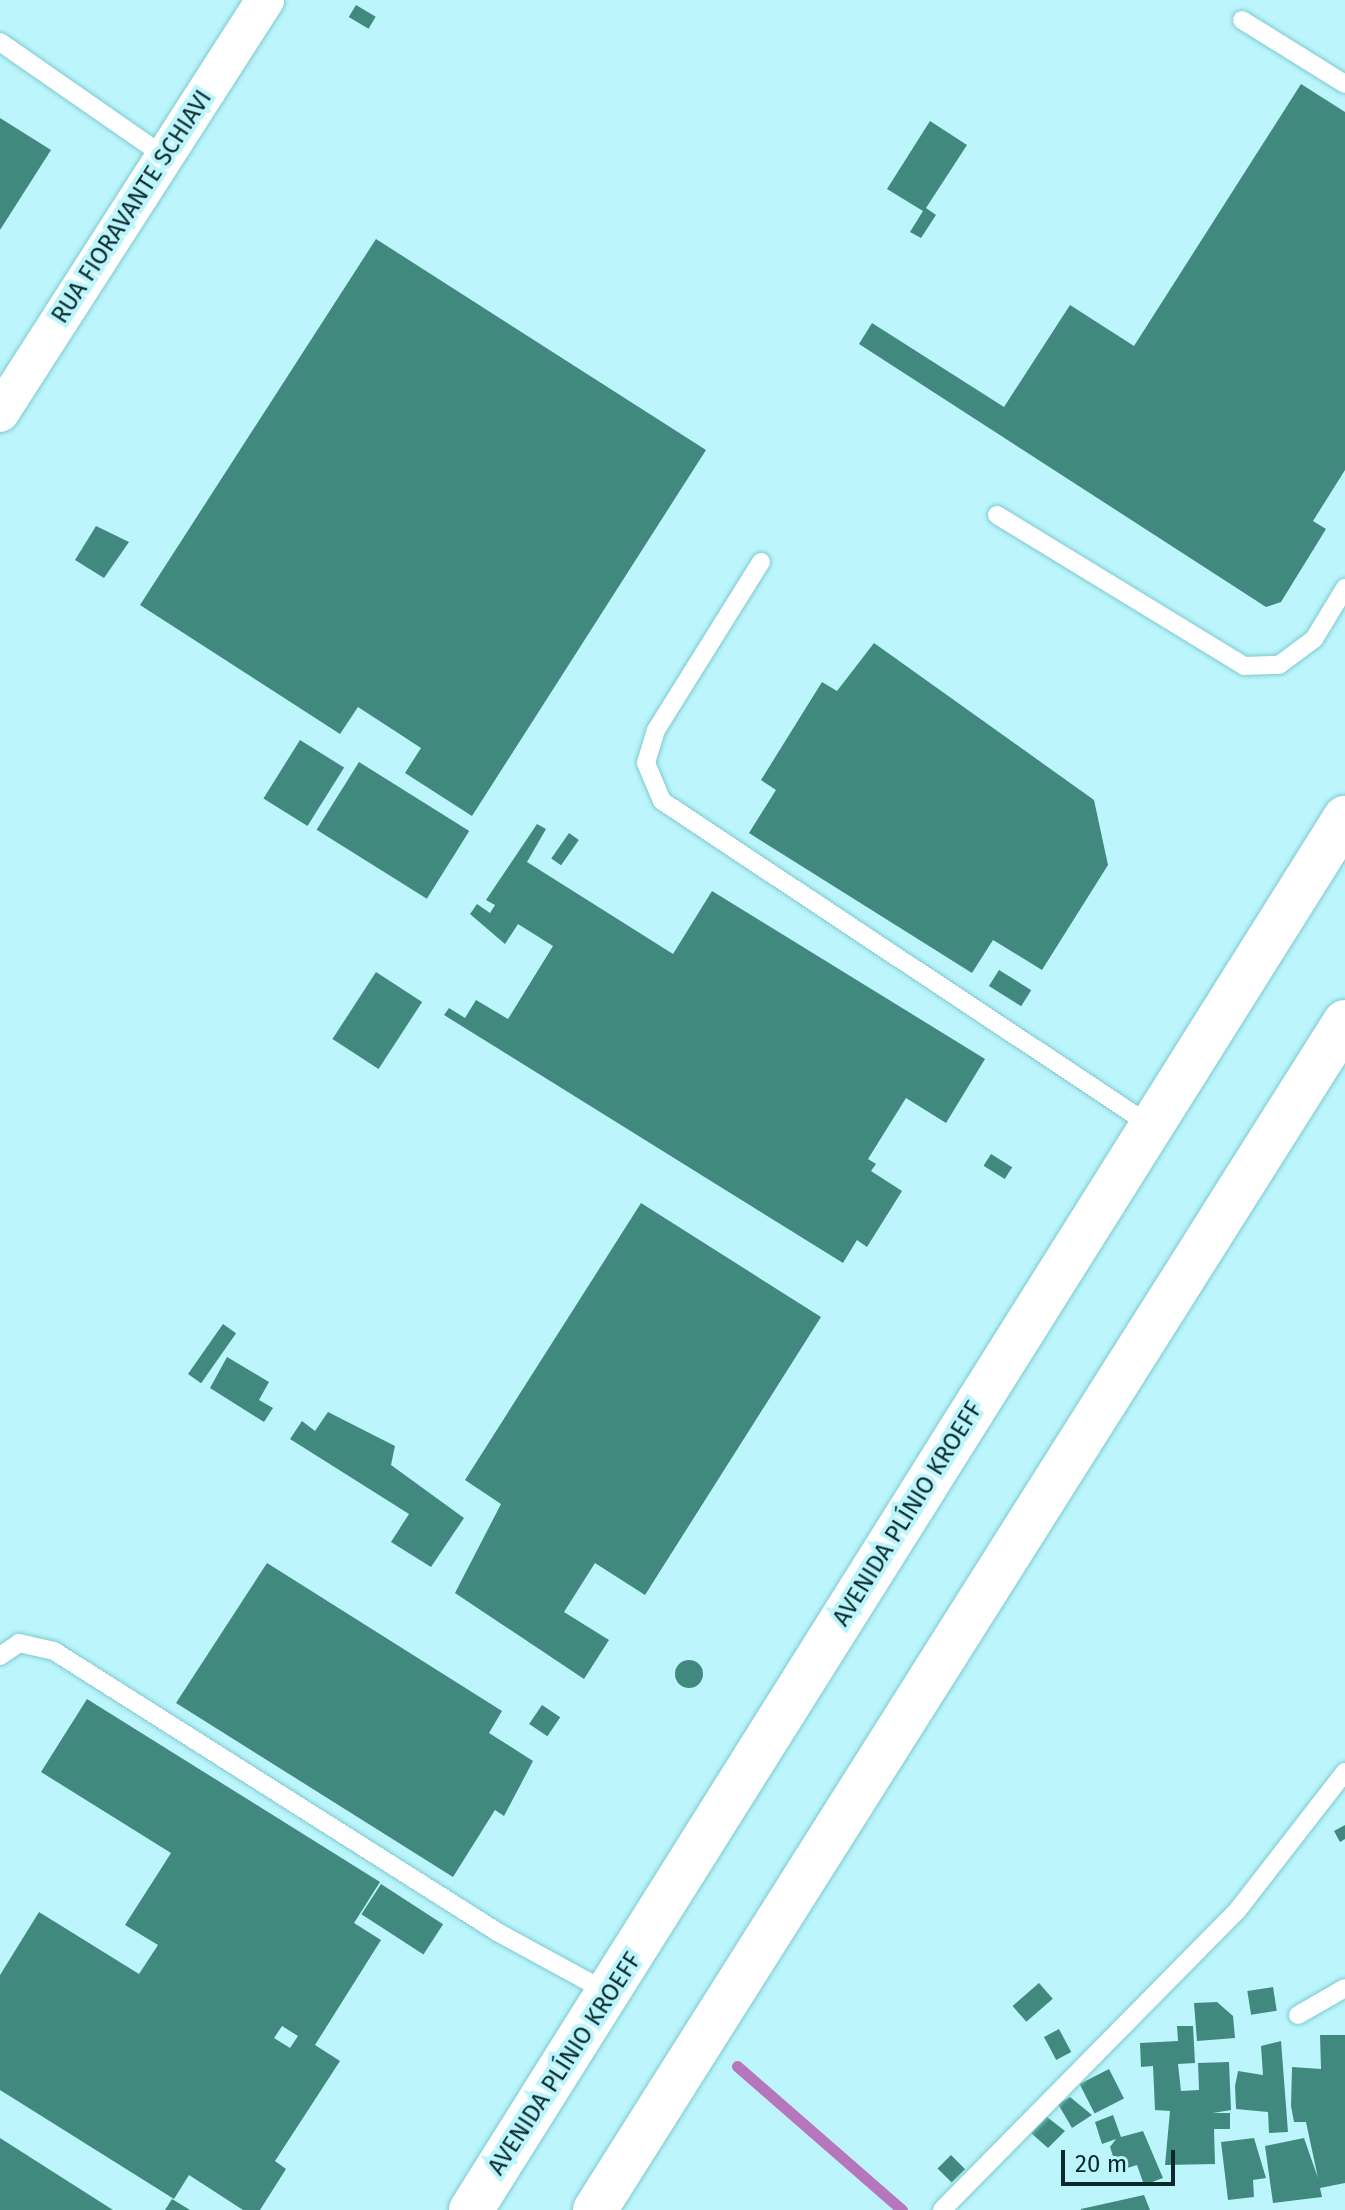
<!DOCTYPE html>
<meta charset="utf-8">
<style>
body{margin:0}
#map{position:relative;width:1345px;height:2210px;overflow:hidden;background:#bcf6fc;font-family:"Fira Sans",sans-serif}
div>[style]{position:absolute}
.stream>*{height:11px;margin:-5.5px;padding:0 5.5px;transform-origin:5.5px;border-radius:5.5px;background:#b576bb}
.building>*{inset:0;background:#41897f;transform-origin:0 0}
.round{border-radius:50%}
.roads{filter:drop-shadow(0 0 2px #7fc9d0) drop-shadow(0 0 2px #7fc9d0)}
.service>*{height:18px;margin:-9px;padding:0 9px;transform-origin:9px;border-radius:9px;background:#fff}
.minor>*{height:38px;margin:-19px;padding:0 19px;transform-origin:19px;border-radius:19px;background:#fff}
.secondary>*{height:44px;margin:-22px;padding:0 22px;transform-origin:22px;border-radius:22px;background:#fff}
span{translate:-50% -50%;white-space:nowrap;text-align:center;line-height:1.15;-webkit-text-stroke:8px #bcf6fc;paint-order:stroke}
.street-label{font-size:24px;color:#09292c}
.scale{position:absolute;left:1061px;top:2150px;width:114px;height:36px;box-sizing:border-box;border:4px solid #09292c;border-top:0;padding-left:10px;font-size:24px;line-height:28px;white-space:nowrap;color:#09292c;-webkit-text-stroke:6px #bcf6fc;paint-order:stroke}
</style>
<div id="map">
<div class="stream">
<div style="left:737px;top:2066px;width:219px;rotate:41.1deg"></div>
</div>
<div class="building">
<div style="left:356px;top:5px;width:23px;height:14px;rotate:31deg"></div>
<div style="clip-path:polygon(1301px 84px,1345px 112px,1345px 470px,1313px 521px,1326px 529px,1281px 602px,1266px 607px,859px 344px,872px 323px,1004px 407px,1070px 305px,1134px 346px)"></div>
<div style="clip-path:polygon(0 118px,51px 150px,0 230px)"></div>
<div style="clip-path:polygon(930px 121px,967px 145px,926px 208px,936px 215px,921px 238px,910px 232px,923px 211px,887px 189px)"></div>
<div style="clip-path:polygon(376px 239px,706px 450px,472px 816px,405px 773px,421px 748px,358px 707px,340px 734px,140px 605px)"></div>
<div style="clip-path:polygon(96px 526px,129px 542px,104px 578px,75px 560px)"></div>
<div style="clip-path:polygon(874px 643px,1094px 800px,1108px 865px,1042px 970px,993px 940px,972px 973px,749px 833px,776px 790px,761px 780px,822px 682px,837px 691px)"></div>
<div style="left:300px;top:740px;width:52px;height:69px;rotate:32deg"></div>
<div style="left:359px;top:762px;width:130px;height:80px;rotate:32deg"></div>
<div style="clip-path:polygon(537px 824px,546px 829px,527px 862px,673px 954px,712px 891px,985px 1059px,946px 1123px,906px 1098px,868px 1159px,876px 1164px,871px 1171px,902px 1191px,867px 1247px,857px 1240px,843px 1263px,444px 1015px,449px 1008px,465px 1018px,476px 1000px,508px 1019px,553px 946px,518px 924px,505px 944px,470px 914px,477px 904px,490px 913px,495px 905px,486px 900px)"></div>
<div style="left:569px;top:833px;width:12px;height:31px;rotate:35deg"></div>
<div style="left:999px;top:970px;width:38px;height:19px;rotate:32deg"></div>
<div style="left:376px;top:972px;width:55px;height:80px;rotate:33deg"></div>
<div style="left:991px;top:1154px;width:25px;height:14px;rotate:32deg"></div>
<div style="clip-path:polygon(641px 1203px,821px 1317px,645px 1595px,595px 1563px,564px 1612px,609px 1640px,584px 1679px,455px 1593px,501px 1504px,465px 1480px)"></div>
<div style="left:223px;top:1324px;width:16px;height:61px;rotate:35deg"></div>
<div style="clip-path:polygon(227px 1357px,269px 1382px,259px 1400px,273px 1408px,264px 1422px,210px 1388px)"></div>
<div style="clip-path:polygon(328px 1412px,395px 1446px,391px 1465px,464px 1518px,431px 1567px,391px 1542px,409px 1514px,290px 1439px,302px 1421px,315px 1431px)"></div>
<div style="clip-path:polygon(267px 1563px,502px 1711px,489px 1733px,533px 1761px,504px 1816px,495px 1810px,453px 1877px,176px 1703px)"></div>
<div class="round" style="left:675px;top:1660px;width:28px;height:28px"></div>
<div style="clip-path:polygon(evenodd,87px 1699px,380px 1882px,354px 1923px,381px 1940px,315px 2045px,340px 2061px,275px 2161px,286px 2169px,260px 2210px,243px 2210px,189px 2175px,174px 2199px,0 2090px,0 1975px,39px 1912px,139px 1974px,158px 1945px,125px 1925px,171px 1853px,41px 1772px,87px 1699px,282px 2026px,298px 2036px,290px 2048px,274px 2038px,282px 2026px)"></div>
<div style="left:542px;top:1705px;width:22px;height:23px;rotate:34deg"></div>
<div style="clip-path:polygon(1345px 1825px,1345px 1839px,1340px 1842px,1334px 1831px)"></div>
<div style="left:381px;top:1884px;width:74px;height:36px;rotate:33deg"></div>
<div style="left:1039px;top:1983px;width:21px;height:35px;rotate:49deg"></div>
<div style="left:1273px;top:1987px;width:24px;height:26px;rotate:81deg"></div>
<div style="clip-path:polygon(1217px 2002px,1233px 2016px,1235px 2038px,1197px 2041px,1194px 2003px)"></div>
<div style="clip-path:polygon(1177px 2026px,1193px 2026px,1195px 2063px,1178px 2064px,1181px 2091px,1199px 2090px,1198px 2063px,1229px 2062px,1231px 2110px,1213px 2113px,1230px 2113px,1230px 2129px,1214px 2129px,1215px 2164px,1165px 2165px,1170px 2111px,1155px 2110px,1153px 2066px,1141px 2067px,1140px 2043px,1178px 2041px)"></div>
<div style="left:1059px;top:2029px;width:26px;height:17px;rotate:62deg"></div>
<div style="clip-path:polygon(1320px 2035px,1345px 2035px,1345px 2183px,1320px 2188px,1322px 2197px,1273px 2203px,1265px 2146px,1304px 2138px,1318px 2178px,1306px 2122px,1294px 2122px,1291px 2106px,1292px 2067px,1321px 2069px)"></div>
<div style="clip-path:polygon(1281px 2041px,1288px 2132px,1269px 2133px,1268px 2112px,1236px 2109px,1235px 2086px,1238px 2071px,1263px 2075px,1261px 2046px)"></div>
<div style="left:1109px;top:2069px;width:33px;height:33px;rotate:63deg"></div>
<div style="clip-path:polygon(1070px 2097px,1092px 2115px,1072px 2128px,1058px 2104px)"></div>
<div style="clip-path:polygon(1113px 2115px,1121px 2137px,1143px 2131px,1163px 2178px,1144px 2185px,1137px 2165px,1118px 2171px,1110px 2147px,1116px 2139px,1102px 2144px,1095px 2122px)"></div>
<div style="clip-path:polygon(1047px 2117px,1065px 2131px,1048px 2148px,1031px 2133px)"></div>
<div style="clip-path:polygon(0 2138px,113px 2210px,0 2210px)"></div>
<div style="clip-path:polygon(1254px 2138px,1266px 2178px,1253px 2180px,1254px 2197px,1228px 2200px,1221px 2142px)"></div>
<div style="left:951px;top:2155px;width:20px;height:19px;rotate:45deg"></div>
<div style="clip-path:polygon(1144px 2195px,1150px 2210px,1081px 2210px,1081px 2209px)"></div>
<div style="clip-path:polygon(172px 2199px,190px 2210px,165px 2210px)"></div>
</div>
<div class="roads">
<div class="service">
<div style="left:1242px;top:20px;width:121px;rotate:31.9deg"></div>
<div style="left:0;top:42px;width:200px;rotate:34.8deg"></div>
<div style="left:997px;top:515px;width:289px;rotate:31.4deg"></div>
<div style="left:1244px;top:666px;width:35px;rotate:-2deg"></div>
<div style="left:1279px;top:665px;width:44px;rotate:-36.6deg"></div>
<div style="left:1314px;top:639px;width:60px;rotate:-58.7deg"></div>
<div style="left:761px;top:562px;width:198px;rotate:122deg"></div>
<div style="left:656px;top:730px;width:34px;rotate:107deg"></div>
<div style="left:646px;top:763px;width:41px;rotate:67.2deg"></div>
<div style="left:662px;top:801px;width:586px;rotate:33.58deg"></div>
<div style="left:0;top:1656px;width:23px;rotate:-34deg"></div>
<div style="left:19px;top:1643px;width:36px;rotate:13deg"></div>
<div style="left:54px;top:1651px;width:527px;rotate:32.36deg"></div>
<div style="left:499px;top:1933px;width:125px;rotate:28.6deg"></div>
<div style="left:1298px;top:2015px;width:54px;rotate:-29.9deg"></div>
<div style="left:942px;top:2210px;width:420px;rotate:-45.4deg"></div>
<div style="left:1237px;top:1911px;width:176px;rotate:-52.2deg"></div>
</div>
<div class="minor">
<div style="left:0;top:413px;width:491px;rotate:-57.3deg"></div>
</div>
<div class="secondary">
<div style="left:471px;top:2210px;width:1644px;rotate:-57.88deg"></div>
<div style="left:595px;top:2210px;width:1405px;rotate:-57.74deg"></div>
</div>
</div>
<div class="street-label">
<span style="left:132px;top:207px;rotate:-57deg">RUA FIORAVANTE SCHIAVI</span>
<span style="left:908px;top:1514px;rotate:-58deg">AVENIDA PLÍNIO KROEFF</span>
<span style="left:565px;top:2064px;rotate:-57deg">AVENIDA PLÍNIO KROEFF</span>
</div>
<div class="scale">20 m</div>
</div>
